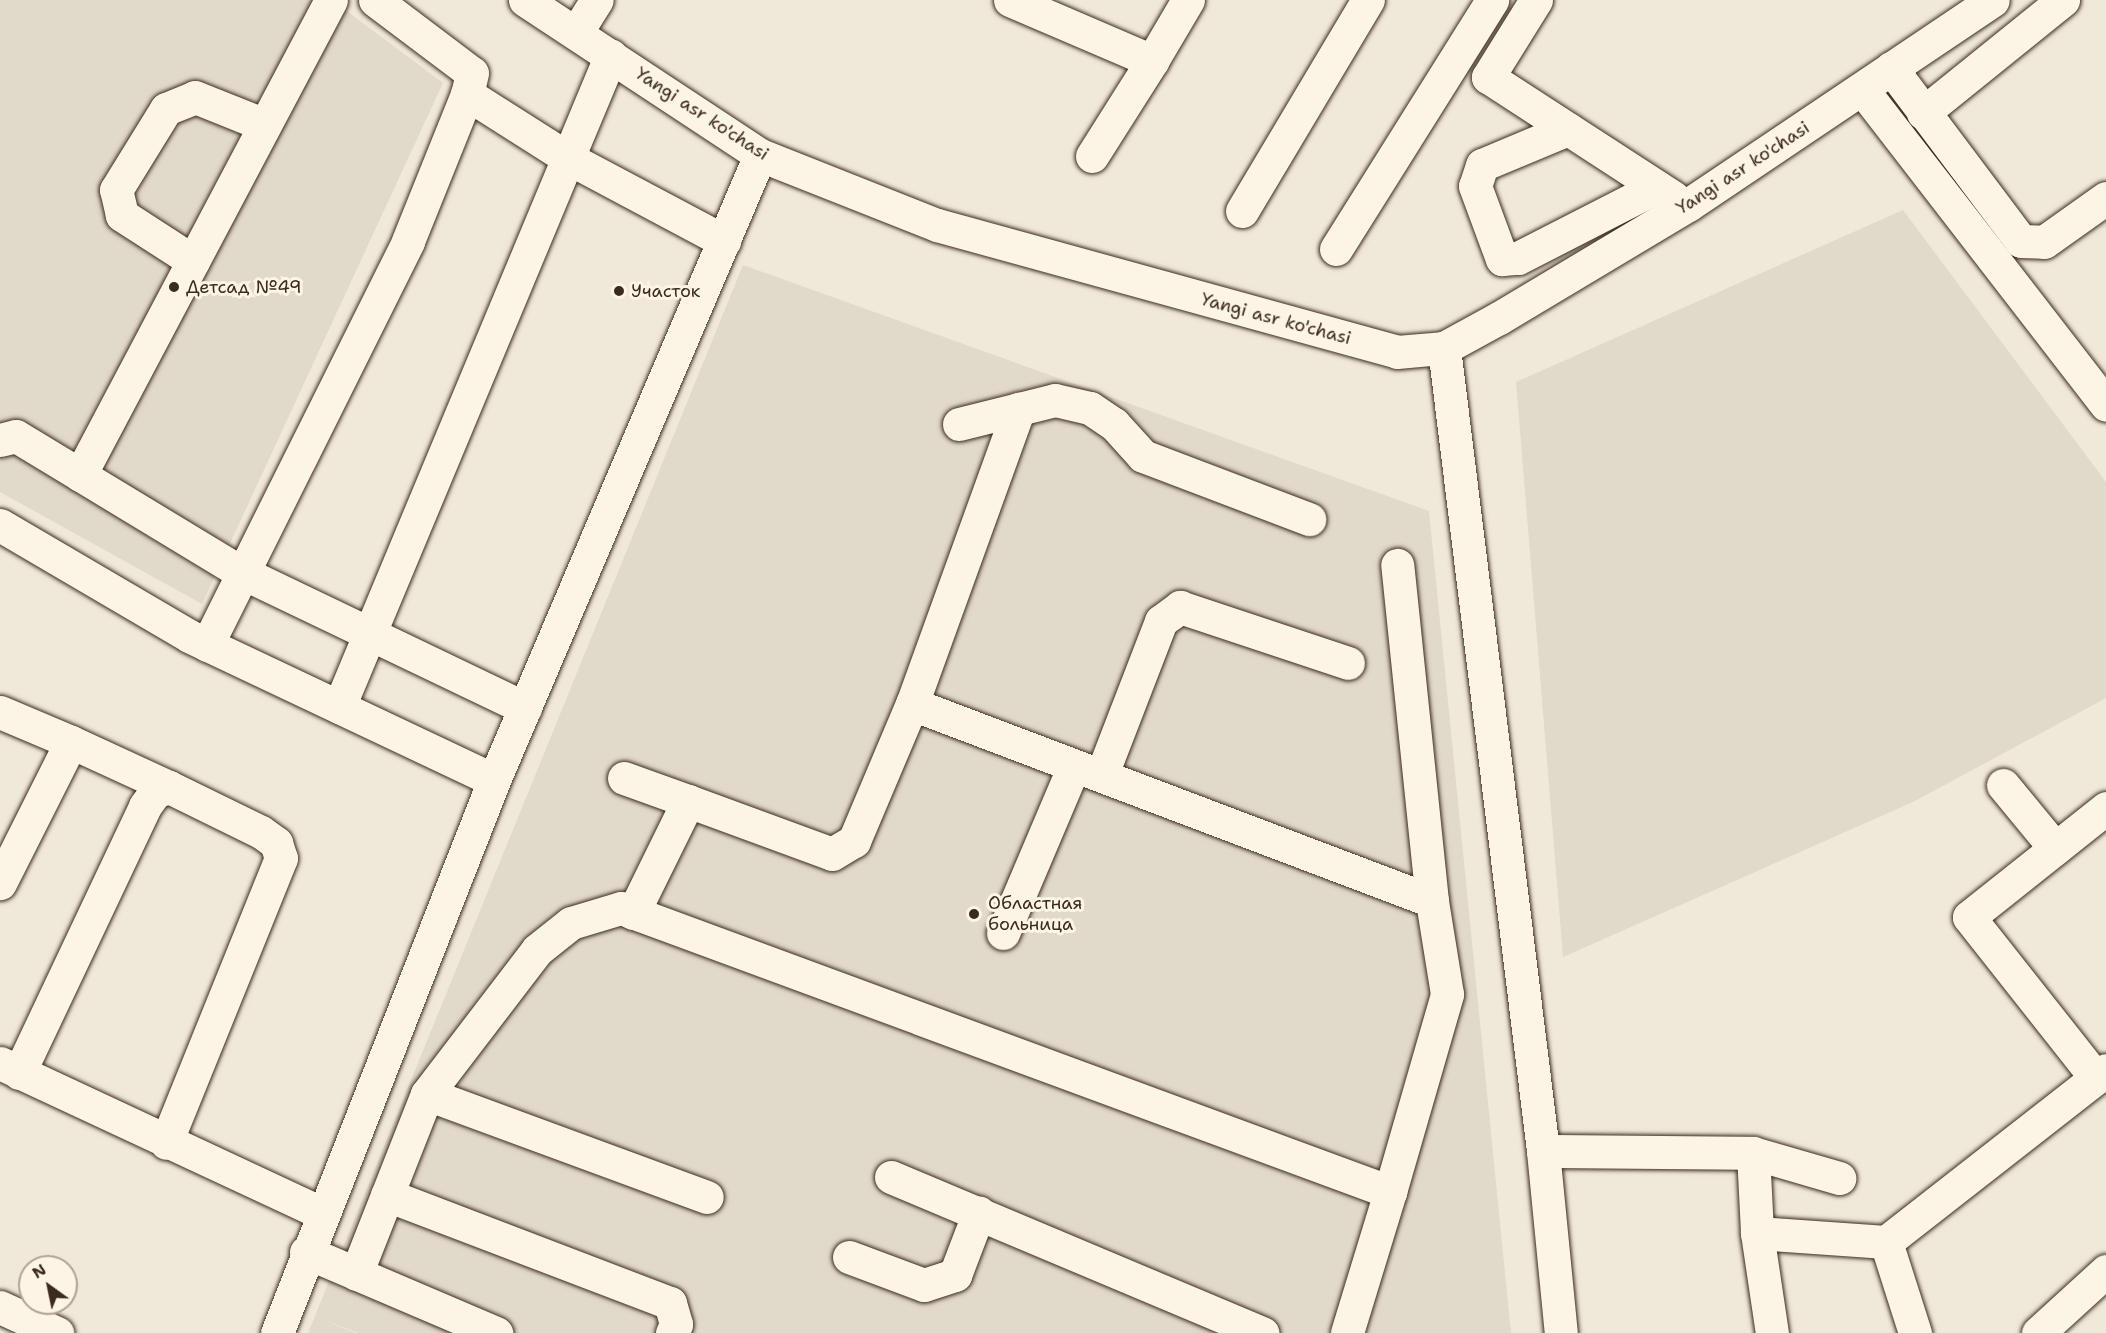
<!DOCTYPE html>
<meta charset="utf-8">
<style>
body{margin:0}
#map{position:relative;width:2106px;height:1333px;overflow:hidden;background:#f0e9d9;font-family:"Shantell Sans",sans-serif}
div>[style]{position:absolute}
.built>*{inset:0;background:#e1d9c9}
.roads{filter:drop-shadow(0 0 2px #3b2a1e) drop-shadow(0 0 2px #3b2a1e)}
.minor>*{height:33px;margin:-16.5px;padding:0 16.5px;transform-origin:16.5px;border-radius:16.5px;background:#fcf5e5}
.dots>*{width:16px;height:16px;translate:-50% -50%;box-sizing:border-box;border:3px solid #fcf5e5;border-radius:50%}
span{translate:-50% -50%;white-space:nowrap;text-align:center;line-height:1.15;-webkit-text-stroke:6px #fcf5e5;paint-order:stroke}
.street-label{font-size:18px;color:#3b2a1e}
.poi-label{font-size:18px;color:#3b2a1e}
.left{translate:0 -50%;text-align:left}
.north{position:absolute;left:18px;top:1255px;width:60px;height:60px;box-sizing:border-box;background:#fcf5e5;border:2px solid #afa495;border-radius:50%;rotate:327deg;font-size:16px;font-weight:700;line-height:24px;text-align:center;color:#3b2a1e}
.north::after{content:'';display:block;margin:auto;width:21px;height:27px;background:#3b2a1e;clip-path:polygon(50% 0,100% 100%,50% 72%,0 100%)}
</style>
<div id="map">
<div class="built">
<div style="clip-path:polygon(0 0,332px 0,443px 83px,202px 604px,0 492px)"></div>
<div style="clip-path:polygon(1903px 210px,2106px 482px,2106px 698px,1913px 802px,1563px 957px,1516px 382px)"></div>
<div style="clip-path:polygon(743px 265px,1429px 511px,1511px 1333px,358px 1333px,316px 1317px,355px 1333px,308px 1333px)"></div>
</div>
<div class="roads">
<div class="minor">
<div style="left:375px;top:0;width:121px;rotate:37deg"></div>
<div style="left:472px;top:73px;width:22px;rotate:103deg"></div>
<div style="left:467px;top:94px;width:120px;rotate:32.4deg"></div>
<div style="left:568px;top:158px;width:177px;rotate:28deg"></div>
<div style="left:525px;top:0;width:282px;rotate:33.4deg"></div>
<div style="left:760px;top:155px;width:190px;rotate:21.6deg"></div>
<div style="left:937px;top:225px;width:477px;rotate:15.4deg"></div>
<div style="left:1397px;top:352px;width:47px;rotate:-4.9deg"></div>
<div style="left:1444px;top:348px;width:63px;rotate:-28.6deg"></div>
<div style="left:1499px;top:318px;width:220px;rotate:-30.9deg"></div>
<div style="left:1688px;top:205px;width:367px;rotate:-33.9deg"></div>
<div style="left:1010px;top:0;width:155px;rotate:23.2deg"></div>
<div style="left:1152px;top:61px;width:71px;rotate:-59.5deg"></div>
<div style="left:1536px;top:0;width:91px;rotate:121.9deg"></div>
<div style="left:1488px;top:77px;width:221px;rotate:33deg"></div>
<div style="left:576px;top:33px;width:39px;rotate:-58deg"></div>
<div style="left:1891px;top:68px;width:216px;rotate:53.1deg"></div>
<div style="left:2021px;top:241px;width:23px;rotate:2deg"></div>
<div style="left:2044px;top:242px;width:76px;rotate:-35.4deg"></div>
<div style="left:1862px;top:89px;width:399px;rotate:52.3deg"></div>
<div style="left:1923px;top:113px;width:180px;rotate:-38.9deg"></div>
<div style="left:1568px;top:129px;width:93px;rotate:157.3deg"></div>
<div style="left:1482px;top:165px;width:22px;rotate:108deg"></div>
<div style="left:1475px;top:186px;width:78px;rotate:69.7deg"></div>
<div style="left:1502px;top:259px;width:16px;rotate:-4deg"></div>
<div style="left:1518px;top:258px;width:156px;rotate:-27.1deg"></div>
<div style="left:1092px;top:156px;width:112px;rotate:-57.7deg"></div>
<div style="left:1242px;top:211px;width:246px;rotate:-59.2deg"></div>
<div style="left:1336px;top:249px;width:294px;rotate:-57.9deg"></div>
<div style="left:193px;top:261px;width:85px;rotate:-147.1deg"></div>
<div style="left:122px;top:215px;width:26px;rotate:-103deg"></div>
<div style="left:116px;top:190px;width:95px;rotate:-58.3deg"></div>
<div style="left:166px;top:109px;width:31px;rotate:-22deg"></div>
<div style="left:195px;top:97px;width:75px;rotate:21.8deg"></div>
<div style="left:1444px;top:348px;width:809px;rotate:82.97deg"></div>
<div style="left:1543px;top:1151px;width:183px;rotate:84.4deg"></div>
<div style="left:959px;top:424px;width:99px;rotate:-14deg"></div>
<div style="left:1055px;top:400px;width:36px;rotate:13deg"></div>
<div style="left:1090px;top:408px;width:29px;rotate:34deg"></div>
<div style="left:1114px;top:424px;width:43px;rotate:47.8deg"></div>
<div style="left:1143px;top:456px;width:178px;rotate:20.8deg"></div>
<div style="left:0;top:440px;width:16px;rotate:-14deg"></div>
<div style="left:16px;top:436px;width:263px;rotate:31.2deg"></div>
<div style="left:241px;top:572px;width:315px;rotate:25.6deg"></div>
<div style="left:80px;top:475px;width:537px;rotate:-62.15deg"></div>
<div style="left:0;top:525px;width:219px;rotate:30.4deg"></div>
<div style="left:189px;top:636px;width:337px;rotate:25.3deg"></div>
<div style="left:207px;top:645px;width:451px;rotate:-63.5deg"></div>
<div style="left:408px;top:241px;width:158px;rotate:-68.1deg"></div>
<div style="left:912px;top:704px;width:556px;rotate:20.75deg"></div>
<div style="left:339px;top:707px;width:706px;rotate:-67.36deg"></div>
<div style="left:0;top:712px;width:77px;rotate:22.9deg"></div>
<div style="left:71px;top:742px;width:158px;rotate:116.7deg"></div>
<div style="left:71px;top:742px;width:108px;rotate:24.7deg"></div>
<div style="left:1102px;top:774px;width:164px;rotate:-68.9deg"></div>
<div style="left:1161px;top:621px;width:24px;rotate:-36deg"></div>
<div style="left:1180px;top:607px;width:177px;rotate:18.4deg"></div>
<div style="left:624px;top:778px;width:68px;rotate:19.8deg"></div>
<div style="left:2003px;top:785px;width:82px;rotate:50.5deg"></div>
<div style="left:633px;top:913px;width:125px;rotate:-63.8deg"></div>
<div style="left:688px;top:801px;width:153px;rotate:20.2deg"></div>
<div style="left:832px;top:854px;width:26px;rotate:-31deg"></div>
<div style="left:854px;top:841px;width:149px;rotate:-67.1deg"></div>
<div style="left:912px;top:704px;width:314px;rotate:-70.1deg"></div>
<div style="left:1003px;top:933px;width:181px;rotate:-67deg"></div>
<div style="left:0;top:1063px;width:354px;rotate:25deg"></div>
<div style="left:19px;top:1073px;width:295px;rotate:-64.7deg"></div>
<div style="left:145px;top:806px;width:17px;rotate:-54deg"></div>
<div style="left:155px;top:792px;width:15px;rotate:-20deg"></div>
<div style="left:169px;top:787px;width:102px;rotate:26.1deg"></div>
<div style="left:261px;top:832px;width:19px;rotate:36deg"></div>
<div style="left:276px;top:843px;width:16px;rotate:72deg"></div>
<div style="left:281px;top:858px;width:307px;rotate:112deg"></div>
<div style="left:2096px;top:1078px;width:205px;rotate:-128.3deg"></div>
<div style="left:1969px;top:917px;width:175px;rotate:-38.5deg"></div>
<div style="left:427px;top:1094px;width:298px;rotate:20.2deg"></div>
<div style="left:1543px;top:1151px;width:210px;rotate:0.5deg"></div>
<div style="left:1753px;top:1153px;width:80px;rotate:87.1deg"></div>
<div style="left:1757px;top:1233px;width:129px;rotate:4deg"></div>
<div style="left:1886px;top:1242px;width:279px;rotate:-38deg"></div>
<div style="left:1753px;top:1153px;width:90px;rotate:16.2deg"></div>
<div style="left:891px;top:1177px;width:403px;rotate:22.8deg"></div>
<div style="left:1390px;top:1192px;width:206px;rotate:-73.9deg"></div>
<div style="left:1447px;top:994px;width:94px;rotate:-99.2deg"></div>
<div style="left:1432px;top:901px;width:338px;rotate:-95.9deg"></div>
<div style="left:387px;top:1195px;width:303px;rotate:20.9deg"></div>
<div style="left:670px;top:1303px;width:22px;rotate:74deg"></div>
<div style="left:676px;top:1324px;width:10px;rotate:114deg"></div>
<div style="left:1757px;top:1233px;width:101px;rotate:81.5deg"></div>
<div style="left:1886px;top:1242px;width:96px;rotate:72.3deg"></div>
<div style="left:306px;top:1252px;width:207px;rotate:23.1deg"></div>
<div style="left:849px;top:1257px;width:80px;rotate:20.5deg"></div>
<div style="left:924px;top:1285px;width:33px;rotate:-18deg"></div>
<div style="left:955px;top:1275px;width:67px;rotate:-69.1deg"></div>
<div style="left:356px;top:1274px;width:193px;rotate:-68.5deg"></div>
<div style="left:427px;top:1094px;width:181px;rotate:-52.6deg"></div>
<div style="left:537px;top:950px;width:43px;rotate:-38.5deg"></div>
<div style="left:571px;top:923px;width:52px;rotate:-16.7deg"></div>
<div style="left:621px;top:908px;width:820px;rotate:20.27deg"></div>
<div style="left:1390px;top:1192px;width:147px;rotate:107deg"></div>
<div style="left:0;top:1307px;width:63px;rotate:24.5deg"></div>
<div style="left:277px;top:1333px;width:594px;rotate:-68.57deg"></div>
<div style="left:494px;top:780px;width:679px;rotate:-66.95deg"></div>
<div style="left:2038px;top:1333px;width:92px;rotate:-42.4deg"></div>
</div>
</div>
<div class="dots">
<div style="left:174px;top:287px;background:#3b2a1e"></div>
<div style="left:619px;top:291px;background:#3b2a1e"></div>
<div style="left:974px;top:914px;background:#3b2a1e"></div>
</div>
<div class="street-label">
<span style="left:702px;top:114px;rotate:33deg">Yangi asr ko'chasi</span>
<span style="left:1743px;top:168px;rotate:-33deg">Yangi asr ko'chasi</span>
<span style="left:1276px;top:319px;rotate:15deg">Yangi asr ko'chasi</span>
</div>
<div class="poi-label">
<span class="left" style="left:186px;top:287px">Детсад №49</span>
<span class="left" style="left:631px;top:291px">Участок</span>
<span class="left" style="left:988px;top:914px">Областная<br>больница</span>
</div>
<div class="north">N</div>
</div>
